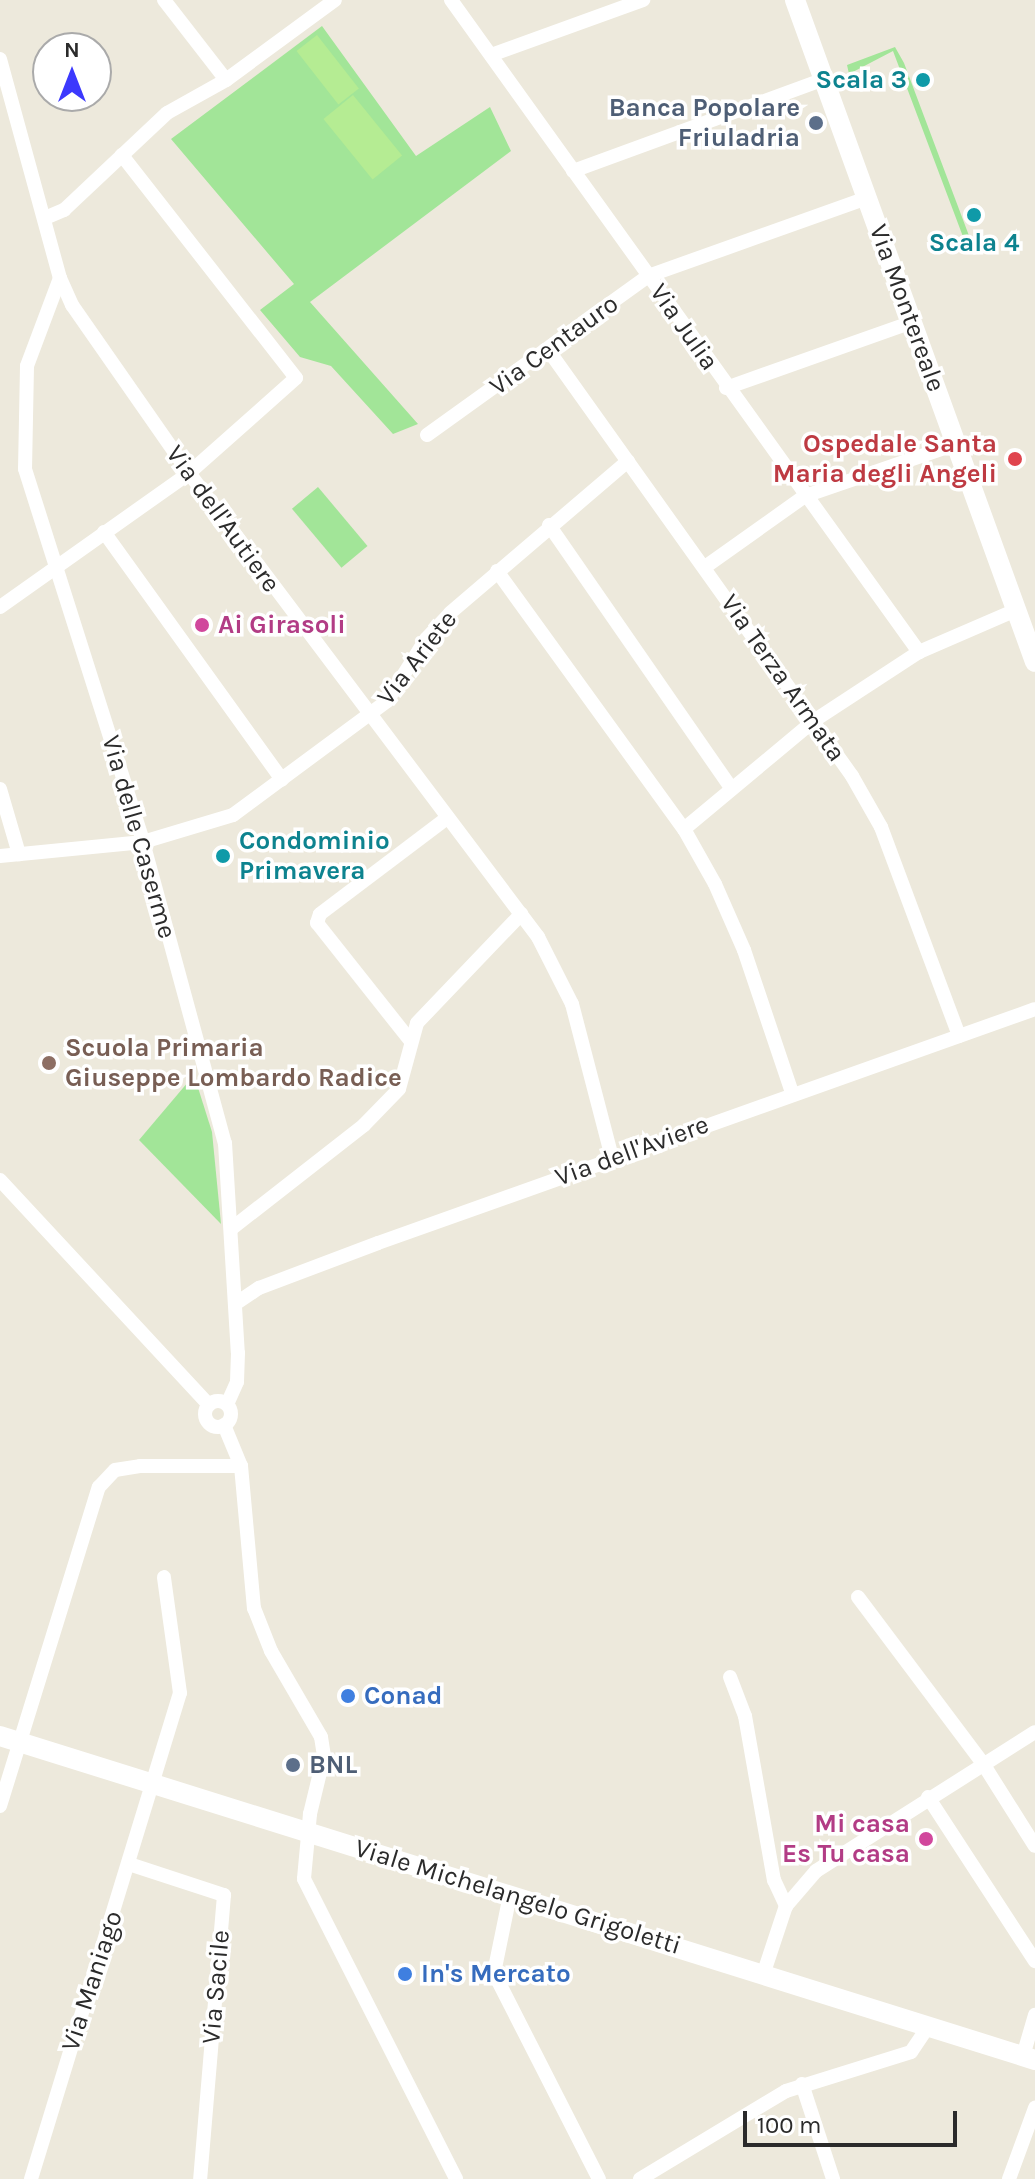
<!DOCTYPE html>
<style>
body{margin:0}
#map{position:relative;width:1035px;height:2179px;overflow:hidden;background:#ede9dc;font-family:Karla,sans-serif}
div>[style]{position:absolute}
.green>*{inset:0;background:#a2e598;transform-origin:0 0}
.pitch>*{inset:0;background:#b5ec93;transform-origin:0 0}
.street>*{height:14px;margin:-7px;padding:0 7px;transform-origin:7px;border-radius:7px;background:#fff}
.street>.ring{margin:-7px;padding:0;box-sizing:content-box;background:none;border:14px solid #fff;border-radius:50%}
.secondary>*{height:20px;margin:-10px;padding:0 10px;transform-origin:10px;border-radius:10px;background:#fff}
.dots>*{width:22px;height:22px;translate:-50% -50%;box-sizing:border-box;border:4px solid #fff;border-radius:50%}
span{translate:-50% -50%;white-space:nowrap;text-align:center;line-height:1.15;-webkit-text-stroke:7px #fff;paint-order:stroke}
.culture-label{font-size:26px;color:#0d838f;font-weight:700}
.right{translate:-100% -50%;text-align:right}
.left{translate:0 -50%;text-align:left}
.service-label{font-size:26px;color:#4e5e75;font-weight:700}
.street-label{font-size:26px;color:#2b2b2b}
.health-label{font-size:26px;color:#be3a42;font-weight:700}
.hotel-label{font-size:26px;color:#b23c85;font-weight:700}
.education-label{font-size:26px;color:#785e54;font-weight:700}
.shop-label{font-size:26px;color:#366cbe;font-weight:700}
.north{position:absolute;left:32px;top:32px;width:80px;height:80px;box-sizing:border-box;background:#fff;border:2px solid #aaa;border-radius:50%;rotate:0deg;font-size:22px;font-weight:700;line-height:32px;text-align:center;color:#2b2b2b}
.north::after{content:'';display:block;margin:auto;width:28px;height:36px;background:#3c39fd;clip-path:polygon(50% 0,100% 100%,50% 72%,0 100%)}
.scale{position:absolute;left:743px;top:2111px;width:214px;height:36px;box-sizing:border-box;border:4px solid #2b2b2b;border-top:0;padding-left:10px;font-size:24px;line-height:28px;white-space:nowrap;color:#2b2b2b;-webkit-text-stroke:6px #fff;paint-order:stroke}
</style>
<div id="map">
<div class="green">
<div style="clip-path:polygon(322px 26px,416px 156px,490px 107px,511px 151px,310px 302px,418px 424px,393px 434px,331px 366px,300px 357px,260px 310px,294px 284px,171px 139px)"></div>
<div style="clip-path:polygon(895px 47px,904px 63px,971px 241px,965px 242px,893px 51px,849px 74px,847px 65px)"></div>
<div style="left:318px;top:487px;width:77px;height:34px;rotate:50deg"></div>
<div style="clip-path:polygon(194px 1075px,212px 1132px,221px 1224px,139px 1140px)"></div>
</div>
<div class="pitch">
<div style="left:317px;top:35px;width:68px;height:26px;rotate:52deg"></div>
<div style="left:353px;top:95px;width:78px;height:38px;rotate:51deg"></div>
</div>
<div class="street">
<div style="left:164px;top:0;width:101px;rotate:52.2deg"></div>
<div style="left:451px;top:0;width:803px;rotate:54.33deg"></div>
<div style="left:491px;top:55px;width:162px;rotate:-19.9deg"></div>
<div style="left:0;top:59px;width:227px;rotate:74.7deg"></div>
<div style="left:60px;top:278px;width:30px;rotate:66deg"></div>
<div style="left:72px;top:305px;width:205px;rotate:55.1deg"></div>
<div style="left:189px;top:473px;width:581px;rotate:53.05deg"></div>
<div style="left:538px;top:937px;width:75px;rotate:63.1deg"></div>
<div style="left:572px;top:1004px;width:159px;rotate:75.4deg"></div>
<div style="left:573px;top:171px;width:267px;rotate:-20.1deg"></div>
<div style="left:45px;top:218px;width:21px;rotate:-23deg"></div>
<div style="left:64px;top:210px;width:141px;rotate:-43.3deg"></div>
<div style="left:167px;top:113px;width:68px;rotate:-29.2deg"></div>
<div style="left:226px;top:80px;width:135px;rotate:-36.3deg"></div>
<div style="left:60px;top:278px;width:94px;rotate:110.6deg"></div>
<div style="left:27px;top:366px;width:103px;rotate:91.1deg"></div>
<div style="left:25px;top:469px;width:391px;rotate:72.4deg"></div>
<div style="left:143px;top:842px;width:312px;rotate:74.8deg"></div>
<div style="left:225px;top:1143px;width:210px;rotate:86.5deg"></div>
<div style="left:238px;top:1353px;width:29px;rotate:92deg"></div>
<div style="left:237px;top:1382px;width:24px;rotate:114deg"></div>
<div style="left:549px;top:351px;width:522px;rotate:54.51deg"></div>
<div style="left:852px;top:776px;width:59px;rotate:60.4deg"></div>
<div style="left:881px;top:827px;width:223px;rotate:69.5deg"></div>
<div style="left:726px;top:388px;width:197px;rotate:-19.5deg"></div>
<div style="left:427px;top:435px;width:272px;rotate:-35.7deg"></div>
<div style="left:648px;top:276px;width:232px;rotate:-19.6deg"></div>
<div style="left:549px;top:525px;width:320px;rotate:55.3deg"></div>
<div style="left:104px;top:532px;width:305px;rotate:54.3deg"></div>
<div style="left:705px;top:567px;width:123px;rotate:-35.4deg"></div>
<div style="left:805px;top:496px;width:160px;rotate:-19deg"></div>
<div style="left:497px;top:571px;width:319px;rotate:54.1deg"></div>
<div style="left:684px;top:829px;width:63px;rotate:60.6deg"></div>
<div style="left:715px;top:884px;width:72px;rotate:66.3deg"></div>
<div style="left:744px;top:950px;width:151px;rotate:71.4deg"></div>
<div style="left:0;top:607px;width:232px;rotate:-35.3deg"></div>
<div style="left:189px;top:473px;width:143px;rotate:-41.6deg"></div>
<div style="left:296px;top:378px;width:283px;rotate:-128deg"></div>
<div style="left:0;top:789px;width:68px;rotate:73.7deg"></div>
<div style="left:684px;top:829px;width:170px;rotate:-39.8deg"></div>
<div style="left:815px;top:720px;width:124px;rotate:-33.2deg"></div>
<div style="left:919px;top:652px;width:106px;rotate:-23.4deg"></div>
<div style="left:0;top:856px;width:144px;rotate:-5.6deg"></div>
<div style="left:143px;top:842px;width:94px;rotate:-16.7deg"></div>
<div style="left:233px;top:815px;width:192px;rotate:-36.5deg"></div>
<div style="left:387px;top:701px;width:73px;rotate:-57.8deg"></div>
<div style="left:426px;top:639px;width:35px;rotate:-47deg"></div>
<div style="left:450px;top:613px;width:234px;rotate:-40.5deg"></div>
<div style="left:409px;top:1039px;width:148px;rotate:-128.4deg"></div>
<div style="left:317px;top:923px;width:9px;rotate:-72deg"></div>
<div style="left:320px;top:914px;width:159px;rotate:-37.1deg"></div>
<div style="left:0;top:1180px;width:307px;rotate:47.1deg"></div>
<div style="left:231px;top:1229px;width:169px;rotate:-38deg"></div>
<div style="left:364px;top:1125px;width:50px;rotate:-45.8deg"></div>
<div style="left:399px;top:1089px;width:68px;rotate:-74.7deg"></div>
<div style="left:417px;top:1023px;width:151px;rotate:-46.3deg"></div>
<div style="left:235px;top:1304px;width:29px;rotate:-34deg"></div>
<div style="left:259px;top:1288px;width:127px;rotate:-20.7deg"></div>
<div style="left:378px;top:1243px;width:697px;rotate:-19.6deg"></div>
<div class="ring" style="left:205px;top:1401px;width:12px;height:12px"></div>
<div style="left:224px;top:1425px;width:44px;rotate:67.5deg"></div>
<div style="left:241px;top:1466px;width:143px;rotate:84.8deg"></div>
<div style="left:254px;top:1608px;width:46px;rotate:68.4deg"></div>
<div style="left:271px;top:1651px;width:99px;rotate:59.8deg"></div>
<div style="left:321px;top:1737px;width:19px;rotate:81deg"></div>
<div style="left:324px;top:1756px;width:60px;rotate:103.6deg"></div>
<div style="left:310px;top:1814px;width:65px;rotate:95.3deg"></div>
<div style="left:304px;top:1879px;width:336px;rotate:63.1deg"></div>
<div style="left:858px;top:1597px;width:206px;rotate:53.1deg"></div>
<div style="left:982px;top:1762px;width:99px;rotate:57.8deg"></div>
<div style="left:730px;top:1677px;width:42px;rotate:69deg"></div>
<div style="left:745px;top:1716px;width:167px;rotate:80deg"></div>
<div style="left:774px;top:1880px;width:29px;rotate:65deg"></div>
<div style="left:928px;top:1797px;width:196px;rotate:56.9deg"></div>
<div style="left:0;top:1806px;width:334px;rotate:-72.8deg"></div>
<div style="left:99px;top:1487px;width:23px;rotate:-47deg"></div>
<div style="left:115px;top:1470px;width:25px;rotate:-9deg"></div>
<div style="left:140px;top:1466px;width:101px"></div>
<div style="left:129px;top:1864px;width:100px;rotate:18.1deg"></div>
<div style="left:224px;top:1895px;width:285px;rotate:94.8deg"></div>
<div style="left:510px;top:1895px;width:80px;rotate:101.6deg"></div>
<div style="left:494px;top:1973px;width:231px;rotate:63deg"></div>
<div style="left:764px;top:1972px;width:70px;rotate:-71.6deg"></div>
<div style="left:786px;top:1906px;width:46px;rotate:-49.4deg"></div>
<div style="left:816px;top:1871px;width:259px;rotate:-32.4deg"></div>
<div style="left:1023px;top:2056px;width:43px;rotate:-73.7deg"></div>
<div style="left:802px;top:2084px;width:100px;rotate:71.9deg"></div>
<div style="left:31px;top:2179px;width:508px;rotate:-72.96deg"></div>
<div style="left:180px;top:1693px;width:117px;rotate:-97.9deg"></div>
<div style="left:640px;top:2179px;width:170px;rotate:-31.1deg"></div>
<div style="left:786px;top:2091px;width:131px;rotate:-17.3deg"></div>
<div style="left:911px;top:2052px;width:32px;rotate:-56deg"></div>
<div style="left:1009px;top:2179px;width:76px;rotate:-69.9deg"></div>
</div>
<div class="secondary">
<div style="left:795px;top:0;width:704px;rotate:70.07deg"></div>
<div style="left:0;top:1736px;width:1085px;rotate:17.38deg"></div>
</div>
<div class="dots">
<div style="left:923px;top:80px;background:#0f9aa8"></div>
<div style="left:816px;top:123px;background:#5c6f8a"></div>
<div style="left:974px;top:215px;background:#0f9aa8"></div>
<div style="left:1015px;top:459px;background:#e0444e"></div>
<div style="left:202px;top:625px;background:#d1479c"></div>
<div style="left:223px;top:856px;background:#0f9aa8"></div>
<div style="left:49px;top:1063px;background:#8d6e63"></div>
<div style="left:348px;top:1696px;background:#3f7fe0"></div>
<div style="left:293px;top:1765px;background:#5c6f8a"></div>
<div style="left:926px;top:1839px;background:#d1479c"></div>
<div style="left:405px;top:1974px;background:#3f7fe0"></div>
</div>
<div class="culture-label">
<span class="right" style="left:907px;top:80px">Scala 3</span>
<span style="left:974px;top:243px">Scala 4</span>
<span class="left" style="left:239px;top:856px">Condominio<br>Primavera</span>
</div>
<div class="service-label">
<span class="right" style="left:800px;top:123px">Banca Popolare<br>Friuladria</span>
<span class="left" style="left:309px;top:1765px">BNL</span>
</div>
<div class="street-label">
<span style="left:907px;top:308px;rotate:70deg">Via Montereale</span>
<span style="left:684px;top:327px;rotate:55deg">Via Julia</span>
<span style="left:554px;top:345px;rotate:-36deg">Via Centauro</span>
<span style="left:223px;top:519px;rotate:54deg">Via dell'Autiere</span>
<span style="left:417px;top:658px;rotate:-52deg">Via Ariete</span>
<span style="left:783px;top:678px;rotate:55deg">Via Terza Armata</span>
<span style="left:139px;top:837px;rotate:74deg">Via delle Caserme</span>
<span style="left:632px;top:1151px;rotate:-20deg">Via dell'Aviere</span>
<span style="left:518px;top:1897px;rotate:17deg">Viale Michelangelo Grigoletti</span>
<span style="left:92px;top:1981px;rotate:-72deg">Via Maniago</span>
<span style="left:216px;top:1987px;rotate:-85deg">Via Sacile</span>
</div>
<div class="health-label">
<span class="right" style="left:997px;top:459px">Ospedale Santa<br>Maria degli Angeli</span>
</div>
<div class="hotel-label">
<span class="left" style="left:218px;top:625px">Ai Girasoli</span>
<span class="right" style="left:910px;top:1839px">Mi casa<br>Es Tu casa</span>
</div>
<div class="education-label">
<span class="left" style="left:65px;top:1063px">Scuola Primaria<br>Giuseppe Lombardo Radice</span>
</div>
<div class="shop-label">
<span class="left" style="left:364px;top:1696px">Conad</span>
<span class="left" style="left:421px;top:1974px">In's Mercato</span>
</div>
<div class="north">N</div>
<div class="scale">100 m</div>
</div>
